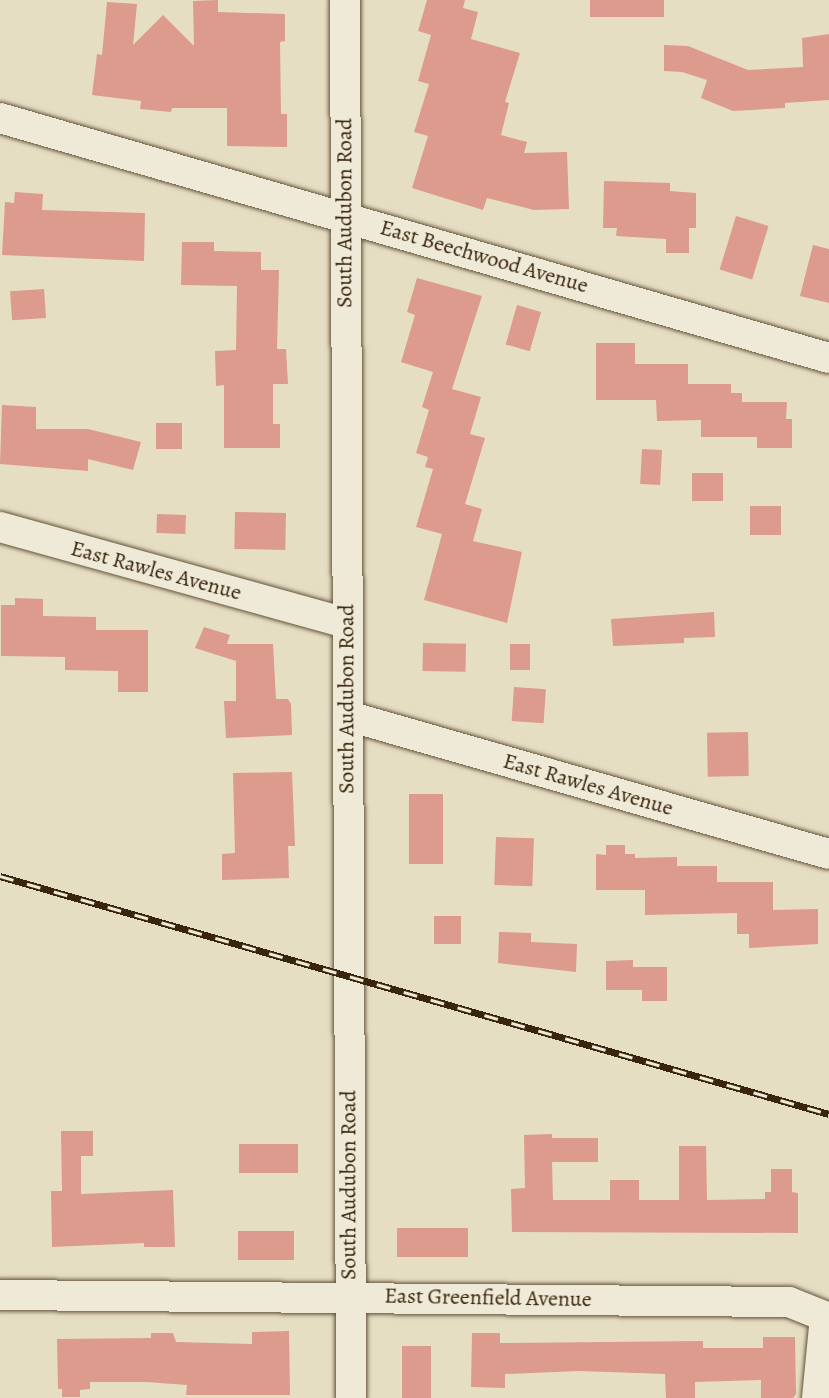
<!DOCTYPE html>
<style>
body{margin:0}
#map{position:relative;width:829px;height:1398px;overflow:hidden;background:#e6dec3;font-family:Alegreya,serif}
div>[style]{position:absolute}
.building>*{inset:0;background:#dc9b8c;transform-origin:0 0}
.roads{filter:drop-shadow(0 0 2px #64533a) drop-shadow(0 0 2px #64533a)}
.minor>*{height:30px;margin:-15px;padding:0 15px;transform-origin:15px;border-radius:15px;background:#efead8}
.rail>*{height:7px;margin-top:-3.5px;transform-origin:0;background:repeating-linear-gradient(90deg,#efead8 0 14px,#39250d 0 28px);box-sizing:border-box;border-block:2px solid #39250d}
span{translate:-50% -50%;white-space:nowrap;text-align:center;line-height:1.15;-webkit-text-stroke:4.5px #efead8;paint-order:stroke}
.street-label{font-size:22px;color:#39250d}
</style>
<div id="map">
<div class="building">
<div style="clip-path:polygon(218px 0,218px 12px,285px 14px,285px 41px,280px 42px,281px 114px,287px 114px,287px 147px,227px 146px,227px 108px,172px 108px,171px 112px,140px 109px,141px 101px,92px 95px,97px 54px,102px 55px,107px 2px,137px 4px,133px 45px,163px 15px,194px 46px,193px 1px)"></div>
<div style="clip-path:polygon(427px 0,465px 0,463px 8px,478px 12px,471px 39px,520px 53px,505px 102px,509px 103px,501px 135px,527px 142px,524px 153px,567px 152px,569px 209px,534px 210px,487px 198px,483px 210px,412px 188px,428px 136px,414px 132px,429px 84px,418px 81px,431px 35px,418px 31px)"></div>
<div style="left:590px;top:0;width:74px;height:17px"></div>
<div style="clip-path:polygon(829px 34px,829px 100px,785px 103px,785px 108px,733px 111px,701px 98px,707px 80px,682px 72px,664px 71px,664px 45px,688px 46px,748px 70px,803px 67px,802px 38px)"></div>
<div style="clip-path:polygon(604px 181px,670px 183px,670px 191px,696px 193px,696px 228px,689px 228px,689px 253px,666px 253px,666px 239px,616px 236px,617px 228px,603px 228px)"></div>
<div style="clip-path:polygon(15px 192px,43px 194px,42px 210px,145px 213px,144px 261px,2px 255px,5px 202px,14px 203px)"></div>
<div style="left:736px;top:216px;width:34px;height:56px;rotate:17deg"></div>
<div style="clip-path:polygon(182px 242px,214px 242px,214px 251px,261px 252px,261px 270px,279px 270px,277px 349px,286px 349px,288px 384px,273px 384px,273px 424px,280px 424px,280px 448px,224px 448px,224px 385px,216px 386px,215px 351px,236px 350px,237px 286px,181px 285px)"></div>
<div style="clip-path:polygon(813px 245px,829px 249px,829px 303px,800px 296px)"></div>
<div style="clip-path:polygon(417px 278px,482px 296px,452px 389px,481px 397px,470px 434px,485px 438px,465px 504px,482px 509px,473px 541px,522px 552px,507px 623px,424px 600px,442px 534px,416px 527px,433px 469px,425px 467px,428px 457px,416px 453px,429px 410px,422px 407px,433px 372px,401px 362px,415px 315px,407px 312px)"></div>
<div style="left:44px;top:289px;width:29px;height:34px;rotate:86deg"></div>
<div style="left:517px;top:305px;width:25px;height:41px;rotate:16deg"></div>
<div style="clip-path:polygon(596px 343px,635px 343px,635px 364px,688px 364px,688px 384px,731px 384px,731px 393px,742px 393px,742px 402px,787px 402px,786px 419px,792px 419px,792px 448px,757px 448px,757px 437px,701px 437px,701px 420px,657px 421px,656px 400px,596px 400px)"></div>
<div style="clip-path:polygon(2px 405px,36px 407px,36px 429px,88px 429px,141px 442px,133px 470px,88px 459px,88px 471px,0 464px)"></div>
<div style="left:182px;top:423px;width:26px;height:26px;rotate:90deg"></div>
<div style="left:642px;top:449px;width:20px;height:35px;rotate:3deg"></div>
<div style="left:723px;top:473px;width:28px;height:31px;rotate:90deg"></div>
<div style="left:750px;top:506px;width:31px;height:29px"></div>
<div style="left:235px;top:512px;width:51px;height:37px;rotate:1deg"></div>
<div style="left:157px;top:514px;width:29px;height:19px;rotate:2deg"></div>
<div style="clip-path:polygon(15px 598px,43px 599px,43px 616px,96px 617px,96px 630px,148px 630px,148px 692px,118px 692px,118px 671px,65px 670px,65px 657px,1px 656px,1px 605px,15px 605px)"></div>
<div style="clip-path:polygon(714px 612px,715px 637px,684px 638px,684px 643px,613px 646px,611px 619px)"></div>
<div style="clip-path:polygon(204px 627px,230px 635px,227px 644px,273px 644px,276px 699px,288px 699px,291px 704px,292px 735px,226px 738px,224px 701px,236px 701px,236px 661px,195px 648px)"></div>
<div style="left:423px;top:643px;width:43px;height:28px;rotate:1deg"></div>
<div style="left:510px;top:644px;width:20px;height:26px"></div>
<div style="left:514px;top:687px;width:32px;height:34px;rotate:4deg"></div>
<div style="left:748px;top:732px;width:44px;height:41px;rotate:89deg"></div>
<div style="clip-path:polygon(292px 772px,295px 846px,288px 846px,289px 878px,222px 880px,222px 854px,235px 853px,233px 773px)"></div>
<div style="left:409px;top:794px;width:34px;height:70px"></div>
<div style="left:496px;top:837px;width:38px;height:48px;rotate:2deg"></div>
<div style="clip-path:polygon(606px 845px,625px 845px,625px 854px,635px 854px,635px 858px,677px 857px,677px 866px,717px 866px,717px 882px,773px 882px,773px 910px,818px 909px,818px 944px,749px 948px,749px 934px,737px 934px,737px 913px,645px 915px,645px 890px,596px 890px,596px 854px,606px 855px)"></div>
<div style="left:434px;top:916px;width:27px;height:28px"></div>
<div style="clip-path:polygon(499px 932px,531px 933px,531px 942px,577px 944px,576px 972px,498px 963px)"></div>
<div style="clip-path:polygon(633px 960px,633px 967px,667px 967px,667px 1001px,642px 1001px,642px 990px,606px 990px,606px 961px)"></div>
<div style="clip-path:polygon(61px 1131px,93px 1131px,93px 1156px,81px 1156px,81px 1194px,173px 1190px,175px 1247px,144px 1247px,144px 1243px,52px 1247px,51px 1191px,62px 1191px)"></div>
<div style="clip-path:polygon(552px 1134px,552px 1138px,598px 1138px,598px 1162px,552px 1162px,553px 1200px,610px 1200px,610px 1180px,639px 1180px,639px 1200px,679px 1200px,679px 1146px,706px 1146px,707px 1200px,765px 1199px,765px 1192px,771px 1192px,771px 1169px,792px 1169px,792px 1192px,798px 1193px,798px 1233px,512px 1232px,511px 1189px,525px 1188px,524px 1135px)"></div>
<div style="left:239px;top:1144px;width:59px;height:29px"></div>
<div style="left:397px;top:1228px;width:71px;height:29px"></div>
<div style="left:238px;top:1231px;width:56px;height:29px"></div>
<div style="clip-path:polygon(289px 1331px,290px 1395px,186px 1395px,187px 1385px,146px 1382px,90px 1382px,90px 1389px,80px 1390px,80px 1397px,62px 1397px,62px 1389px,58px 1389px,57px 1339px,151px 1338px,151px 1333px,173px 1333px,176px 1342px,252px 1344px,252px 1332px)"></div>
<div style="clip-path:polygon(472px 1333px,500px 1333px,500px 1343px,703px 1341px,703px 1348px,763px 1348px,763px 1337px,795px 1337px,796px 1394px,793px 1398px,761px 1398px,761px 1380px,695px 1382px,695px 1398px,666px 1398px,665px 1374px,579px 1371px,505px 1374px,505px 1388px,471px 1387px)"></div>
<div style="left:402px;top:1346px;width:29px;height:52px"></div>
</div>
<div class="roads">
<div class="minor">
<div style="left:345px;top:0;width:1398px;rotate:89.75deg"></div>
<div style="left:0;top:118px;width:863px;rotate:16.15deg"></div>
<div style="left:0;top:527px;width:360px;rotate:15.5deg"></div>
<div style="left:348px;top:716px;width:500px;rotate:16.01deg"></div>
<div style="left:0;top:1295px;width:789px;rotate:0.51deg"></div>
<div style="left:789px;top:1302px;width:43px;rotate:21.8deg"></div>
<div style="left:817px;top:1398px;width:81px;rotate:-84.4deg"></div>
</div>
</div>
<div class="rail">
<div style="left:0;top:876px;width:862px;rotate:16.02deg"></div>
</div>
<div class="street-label">
<span style="left:345px;top:213px;rotate:-90deg">South Audubon Road</span>
<span style="left:484px;top:257px;rotate:16deg">East Beechwood Avenue</span>
<span style="left:156px;top:571px;rotate:15deg">East Rawles Avenue</span>
<span style="left:347px;top:699px;rotate:-90deg">South Audubon Road</span>
<span style="left:588px;top:785px;rotate:16deg">East Rawles Avenue</span>
<span style="left:349px;top:1185px;rotate:-90deg">South Audubon Road</span>
<span style="left:488px;top:1298px;rotate:1deg">East Greenfield Avenue</span>
</div>
</div>
